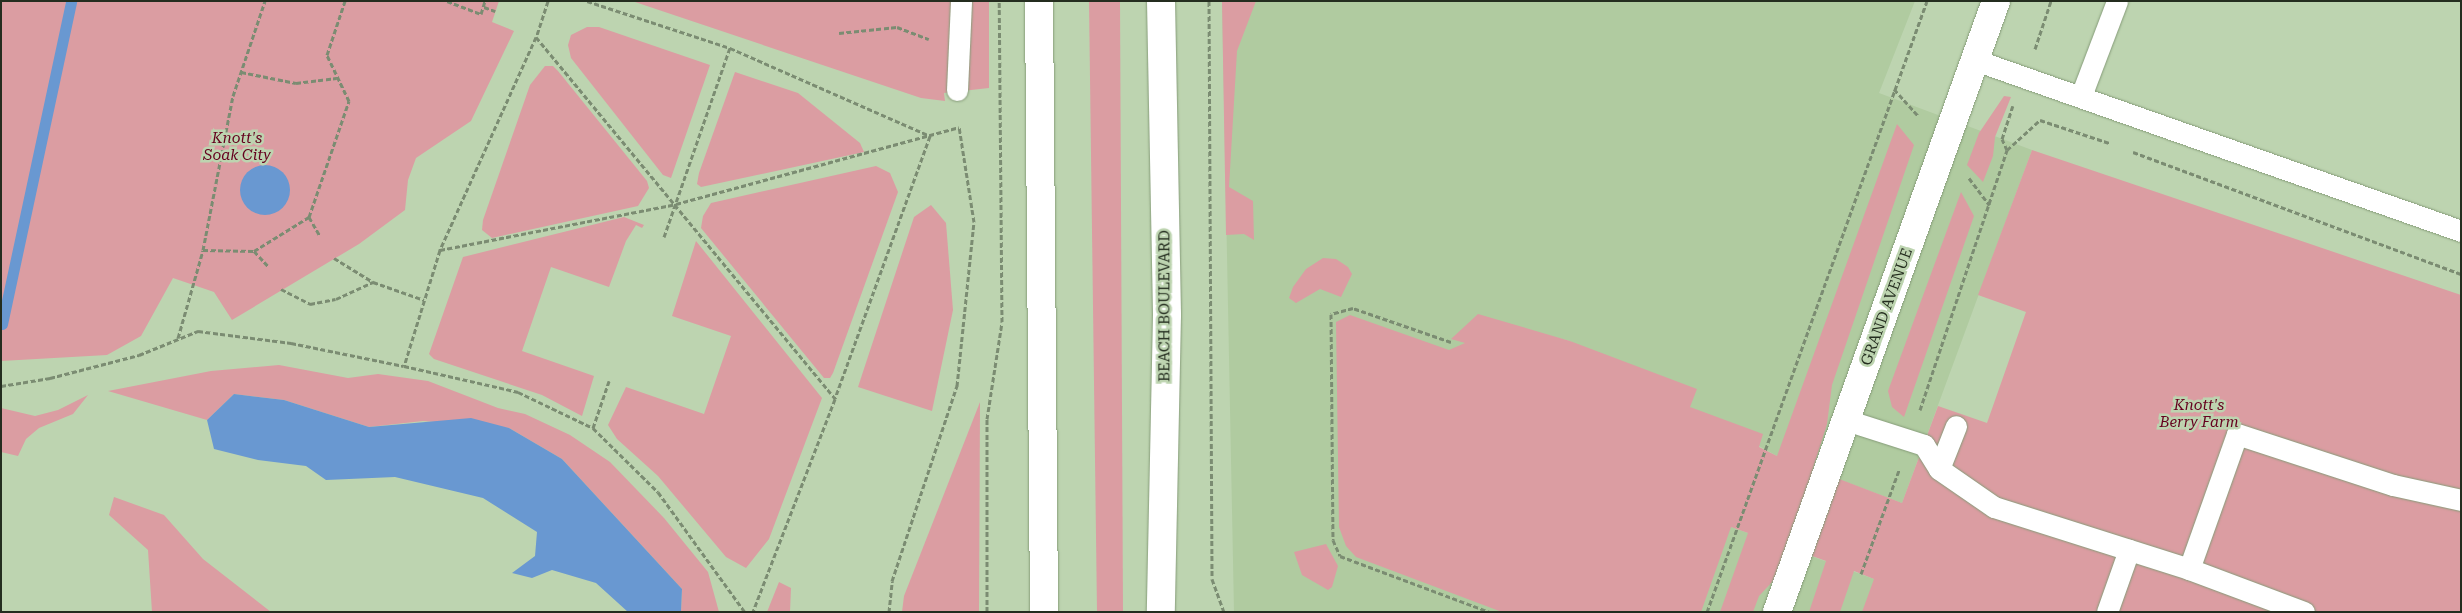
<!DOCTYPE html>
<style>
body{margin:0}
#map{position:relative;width:2462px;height:613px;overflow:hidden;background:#bdd4b0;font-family:"Roboto Serif",serif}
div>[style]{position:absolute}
.built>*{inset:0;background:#b0cba0}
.green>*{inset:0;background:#db9da2}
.water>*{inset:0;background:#6998d1}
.round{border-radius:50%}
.stream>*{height:11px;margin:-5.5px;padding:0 5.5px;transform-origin:5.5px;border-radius:5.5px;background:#6998d1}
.path>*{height:3px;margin-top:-1.5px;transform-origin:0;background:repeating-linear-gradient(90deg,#7b8c72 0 5px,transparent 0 7.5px)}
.roads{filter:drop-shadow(0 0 1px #869c79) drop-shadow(0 0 1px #869c79)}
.lane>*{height:21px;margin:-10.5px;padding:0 10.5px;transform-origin:10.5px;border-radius:10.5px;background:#fff}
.street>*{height:28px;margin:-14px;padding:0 14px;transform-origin:14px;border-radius:14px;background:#fff}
.primary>*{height:28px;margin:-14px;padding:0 14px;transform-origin:14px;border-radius:14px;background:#fff}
span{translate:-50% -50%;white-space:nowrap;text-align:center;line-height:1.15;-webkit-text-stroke:5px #bdd4b0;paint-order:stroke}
.park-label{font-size:15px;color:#65001e;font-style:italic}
.street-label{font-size:15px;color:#242d1f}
.frame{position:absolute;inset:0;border:2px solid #242d1f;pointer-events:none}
</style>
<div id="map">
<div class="built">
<div style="clip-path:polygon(1222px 1px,1915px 1px,1879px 93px,2032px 150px,1902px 503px,1777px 456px,1570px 341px,1512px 326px,1466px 343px,1731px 527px,1874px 579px,1930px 612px,1234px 612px)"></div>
</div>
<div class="green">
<div style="clip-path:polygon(1px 1px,499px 1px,492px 22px,514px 31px,471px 121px,416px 158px,408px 180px,405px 210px,359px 244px,232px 320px,214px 292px,173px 278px,141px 336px,107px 355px,1px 361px)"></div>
<div style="clip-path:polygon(632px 1px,989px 1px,989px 88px,944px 93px,945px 101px,921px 98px)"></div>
<div style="clip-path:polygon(1089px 1px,1120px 1px,1123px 612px,1097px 612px)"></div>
<div style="clip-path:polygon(1222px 1px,1256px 1px,1237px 51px,1229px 187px,1253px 201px,1254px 240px,1244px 234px,1226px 235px)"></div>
<div style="clip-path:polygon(587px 27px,599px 27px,710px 65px,671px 178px,663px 175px,571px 58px,568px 45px,571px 35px)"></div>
<div style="clip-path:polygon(545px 66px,553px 66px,558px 71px,647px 181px,649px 188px,638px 206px,492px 238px,482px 230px,483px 220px,530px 85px)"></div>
<div style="clip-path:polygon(735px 72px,798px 93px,860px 143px,864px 152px,701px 187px,697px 184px,699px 173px)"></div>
<div style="clip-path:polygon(2004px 96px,2011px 97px,1995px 137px,1993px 156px,1983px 182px,1967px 165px,1979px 133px)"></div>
<div style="clip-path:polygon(1897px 124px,1914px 145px,1832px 385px,1827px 424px,1813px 469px,1902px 503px,1938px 406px,1987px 423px,2026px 312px,1978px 295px,2032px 150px,2461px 295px,2461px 612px,1862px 612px,1874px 579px,1854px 571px,1840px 612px,1809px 612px,1826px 561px,1787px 547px,1774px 580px,1759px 596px,1753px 612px,1720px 612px,1748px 533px,1731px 527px,1701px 612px,1502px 612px,1356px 557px,1346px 546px,1339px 527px,1336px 322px,1350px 315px,1449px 350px,1465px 343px,1451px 339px,1478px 314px,1570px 341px,1697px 389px,1690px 407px,1763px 434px,1759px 447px,1777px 456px)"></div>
<div style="clip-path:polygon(876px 166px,890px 173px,898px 192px,833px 373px,830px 378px,824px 378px,701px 228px,703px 216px,711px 203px)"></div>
<div style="clip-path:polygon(1961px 192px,1974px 216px,1904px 417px,1892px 407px,1888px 391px)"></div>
<div style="clip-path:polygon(931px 205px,946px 223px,953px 310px,932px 411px,858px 387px,914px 217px)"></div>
<div style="clip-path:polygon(624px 217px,644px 225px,642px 228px,636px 225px,626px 241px,609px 287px,551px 267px,522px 351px,594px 376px,582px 416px,542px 395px,434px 359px,429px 354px,463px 257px)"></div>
<div style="clip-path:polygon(696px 241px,822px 398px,769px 539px,746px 568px,726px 557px,658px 476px,617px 439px,608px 425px,626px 387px,704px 414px,731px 336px,672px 316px)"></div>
<div style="clip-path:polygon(1323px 258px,1336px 259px,1348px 267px,1352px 274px,1341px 297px,1320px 289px,1296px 303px,1289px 298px,1293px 287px,1306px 269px)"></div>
<div style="clip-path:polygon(279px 365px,348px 378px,378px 374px,428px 381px,498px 408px,525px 414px,570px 435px,610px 462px,664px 518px,708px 572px,719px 612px,681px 612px,682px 589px,562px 459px,509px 428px,423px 421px,369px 427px,284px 400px,234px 394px,207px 420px,108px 391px,211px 371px)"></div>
<div style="clip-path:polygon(88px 395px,73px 414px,39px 428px,26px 439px,18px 456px,1px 452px,1px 408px,35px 416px,58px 410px)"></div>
<div style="clip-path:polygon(980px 402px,979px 612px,902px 612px,904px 596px)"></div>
<div style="clip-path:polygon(114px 497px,164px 515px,203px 559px,271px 612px,152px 612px,148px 550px,109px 515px)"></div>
<div style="clip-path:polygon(1326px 544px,1338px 566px,1332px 587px,1328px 590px,1302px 575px,1294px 552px)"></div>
<div style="clip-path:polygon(779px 582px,791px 588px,790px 612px,767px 612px)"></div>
</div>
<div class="water">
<div class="round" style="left:240px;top:165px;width:50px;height:50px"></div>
<div style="clip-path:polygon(234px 394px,284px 400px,369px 427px,471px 418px,509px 428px,562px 459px,682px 589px,681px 612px,628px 612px,596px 583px,552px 570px,532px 578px,512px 573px,535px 556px,537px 532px,483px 498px,395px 477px,326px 480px,306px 466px,258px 460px,214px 449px,207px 420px)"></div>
</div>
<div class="stream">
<div style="left:2px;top:324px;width:330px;rotate:-77.9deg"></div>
</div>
<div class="path">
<div style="left:447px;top:1px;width:36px;rotate:21deg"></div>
<div style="left:481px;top:14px;width:14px;rotate:-73deg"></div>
<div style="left:548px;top:1px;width:38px;rotate:108deg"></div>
<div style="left:536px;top:37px;width:234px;rotate:114.3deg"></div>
<div style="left:440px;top:250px;width:121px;rotate:107.2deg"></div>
<div style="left:404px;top:366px;width:117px;rotate:12.8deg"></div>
<div style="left:518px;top:392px;width:83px;rotate:25.6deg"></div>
<div style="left:593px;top:428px;width:91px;rotate:44.6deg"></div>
<div style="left:658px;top:492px;width:148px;rotate:54.1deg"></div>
<div style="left:587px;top:1px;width:151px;rotate:18.2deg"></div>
<div style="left:730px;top:48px;width:219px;rotate:23.7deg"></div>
<div style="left:930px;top:136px;width:279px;rotate:109.9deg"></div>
<div style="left:1209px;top:1px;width:578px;rotate:89.7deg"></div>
<div style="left:1212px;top:579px;width:35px;rotate:70deg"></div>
<div style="left:484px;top:7px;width:12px;rotate:20deg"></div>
<div style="left:839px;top:33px;width:58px;rotate:-5.9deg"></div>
<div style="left:897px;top:27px;width:34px;rotate:21deg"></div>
<div style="left:536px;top:37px;width:470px;rotate:50.4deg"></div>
<div style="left:835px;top:399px;width:228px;rotate:111.1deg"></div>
<div style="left:2035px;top:49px;width:51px;rotate:-71.6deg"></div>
<div style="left:241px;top:72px;width:56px;rotate:11.3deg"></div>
<div style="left:296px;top:83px;width:41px;rotate:-7deg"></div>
<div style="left:1894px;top:89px;width:36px;rotate:48deg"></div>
<div style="left:2007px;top:150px;width:12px;rotate:-114deg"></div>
<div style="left:2002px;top:139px;width:35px;rotate:-72deg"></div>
<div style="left:2133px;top:152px;width:350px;rotate:20.4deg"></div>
<div style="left:1969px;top:178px;width:34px;rotate:53deg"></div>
<div style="left:309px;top:217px;width:22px;rotate:60deg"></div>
<div style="left:664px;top:237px;width:200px;rotate:-70.8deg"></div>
<div style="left:203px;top:250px;width:51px;rotate:1.1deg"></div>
<div style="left:254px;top:251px;width:65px;rotate:-31.7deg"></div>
<div style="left:309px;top:217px;width:123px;rotate:-71deg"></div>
<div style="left:349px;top:101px;width:51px;rotate:-115.6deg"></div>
<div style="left:327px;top:55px;width:57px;rotate:-71.6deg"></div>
<div style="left:440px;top:250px;width:240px;rotate:-11deg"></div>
<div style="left:676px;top:204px;width:293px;rotate:-15.2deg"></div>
<div style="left:254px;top:251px;width:21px;rotate:47deg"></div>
<div style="left:334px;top:258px;width:46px;rotate:31.6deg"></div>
<div style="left:281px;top:289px;width:33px;rotate:27deg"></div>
<div style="left:310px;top:304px;width:26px;rotate:-11deg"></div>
<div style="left:336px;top:299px;width:41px;rotate:-24.7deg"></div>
<div style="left:373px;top:282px;width:54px;rotate:19.4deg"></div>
<div style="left:178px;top:338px;width:91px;rotate:-74.1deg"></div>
<div style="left:203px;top:250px;width:157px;rotate:-79deg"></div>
<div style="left:233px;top:96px;width:100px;rotate:-71.4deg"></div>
<div style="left:1451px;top:342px;width:104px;rotate:-160.9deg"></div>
<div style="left:1353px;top:308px;width:23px;rotate:165deg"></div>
<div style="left:1331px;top:314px;width:226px;rotate:89.5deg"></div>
<div style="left:1333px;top:540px;width:17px;rotate:66deg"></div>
<div style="left:1340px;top:556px;width:160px;rotate:20.5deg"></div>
<div style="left:1px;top:386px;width:50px;rotate:-9.3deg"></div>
<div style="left:50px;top:378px;width:92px;rotate:-14.5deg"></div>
<div style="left:139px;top:355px;width:64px;rotate:-22.1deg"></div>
<div style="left:198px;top:331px;width:94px;rotate:7.4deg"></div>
<div style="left:291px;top:343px;width:115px;rotate:11.5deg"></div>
<div style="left:1920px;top:410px;width:274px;rotate:-71.5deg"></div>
<div style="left:2007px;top:150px;width:45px;rotate:-42.3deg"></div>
<div style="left:2040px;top:120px;width:73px;rotate:18.4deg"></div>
<div style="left:593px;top:428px;width:50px;rotate:-71.2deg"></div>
<div style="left:1861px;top:574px;width:111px;rotate:-69.9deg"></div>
<div style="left:889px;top:612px;width:31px;rotate:-84deg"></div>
<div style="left:892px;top:581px;width:206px;rotate:-71.6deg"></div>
<div style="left:957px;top:386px;width:165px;rotate:-84.1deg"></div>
<div style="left:974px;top:222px;width:97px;rotate:-98.9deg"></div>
<div style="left:987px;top:612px;width:193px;rotate:-90deg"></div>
<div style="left:987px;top:419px;width:98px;rotate:-81.2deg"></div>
<div style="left:1002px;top:322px;width:321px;rotate:-90.5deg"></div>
<div style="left:1707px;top:612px;width:649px;rotate:-70.2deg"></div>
</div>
<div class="roads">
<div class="lane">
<div style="left:1975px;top:60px;width:515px;rotate:19.38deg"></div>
<div style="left:957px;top:90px;width:89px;rotate:-87.4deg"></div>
<div style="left:2081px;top:96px;width:102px;rotate:-69.2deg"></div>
<div style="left:1846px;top:420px;width:82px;rotate:17.8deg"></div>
<div style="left:1924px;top:445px;width:28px;rotate:58deg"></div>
<div style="left:1939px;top:469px;width:67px;rotate:34.6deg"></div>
<div style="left:1994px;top:507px;width:205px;rotate:17.6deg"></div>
<div style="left:1939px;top:469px;width:46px;rotate:-68.4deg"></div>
<div style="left:2107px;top:612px;width:66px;rotate:-70.5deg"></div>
<div style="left:2304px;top:612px;width:123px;rotate:-159.5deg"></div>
<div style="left:2189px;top:569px;width:143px;rotate:-70.4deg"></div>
<div style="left:2237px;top:434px;width:164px;rotate:18.1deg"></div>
<div style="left:2393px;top:485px;width:70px;rotate:12.4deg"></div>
</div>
<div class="street">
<div style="left:1777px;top:612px;width:649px;rotate:-70.28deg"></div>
</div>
<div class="primary">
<div style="left:1039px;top:1px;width:611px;rotate:89.53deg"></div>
<div style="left:1161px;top:1px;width:314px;rotate:88.9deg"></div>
<div style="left:1167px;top:315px;width:297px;rotate:91.2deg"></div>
</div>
</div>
<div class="park-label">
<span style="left:237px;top:147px">Knott's<br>Soak City</span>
<span style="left:2199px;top:414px">Knott's<br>Berry Farm</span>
</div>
<div class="street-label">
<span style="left:1165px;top:306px;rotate:-90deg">BEACH BOULEVARD</span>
<span style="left:1887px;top:307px;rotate:-70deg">GRAND AVENUE</span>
</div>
<div class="frame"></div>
</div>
